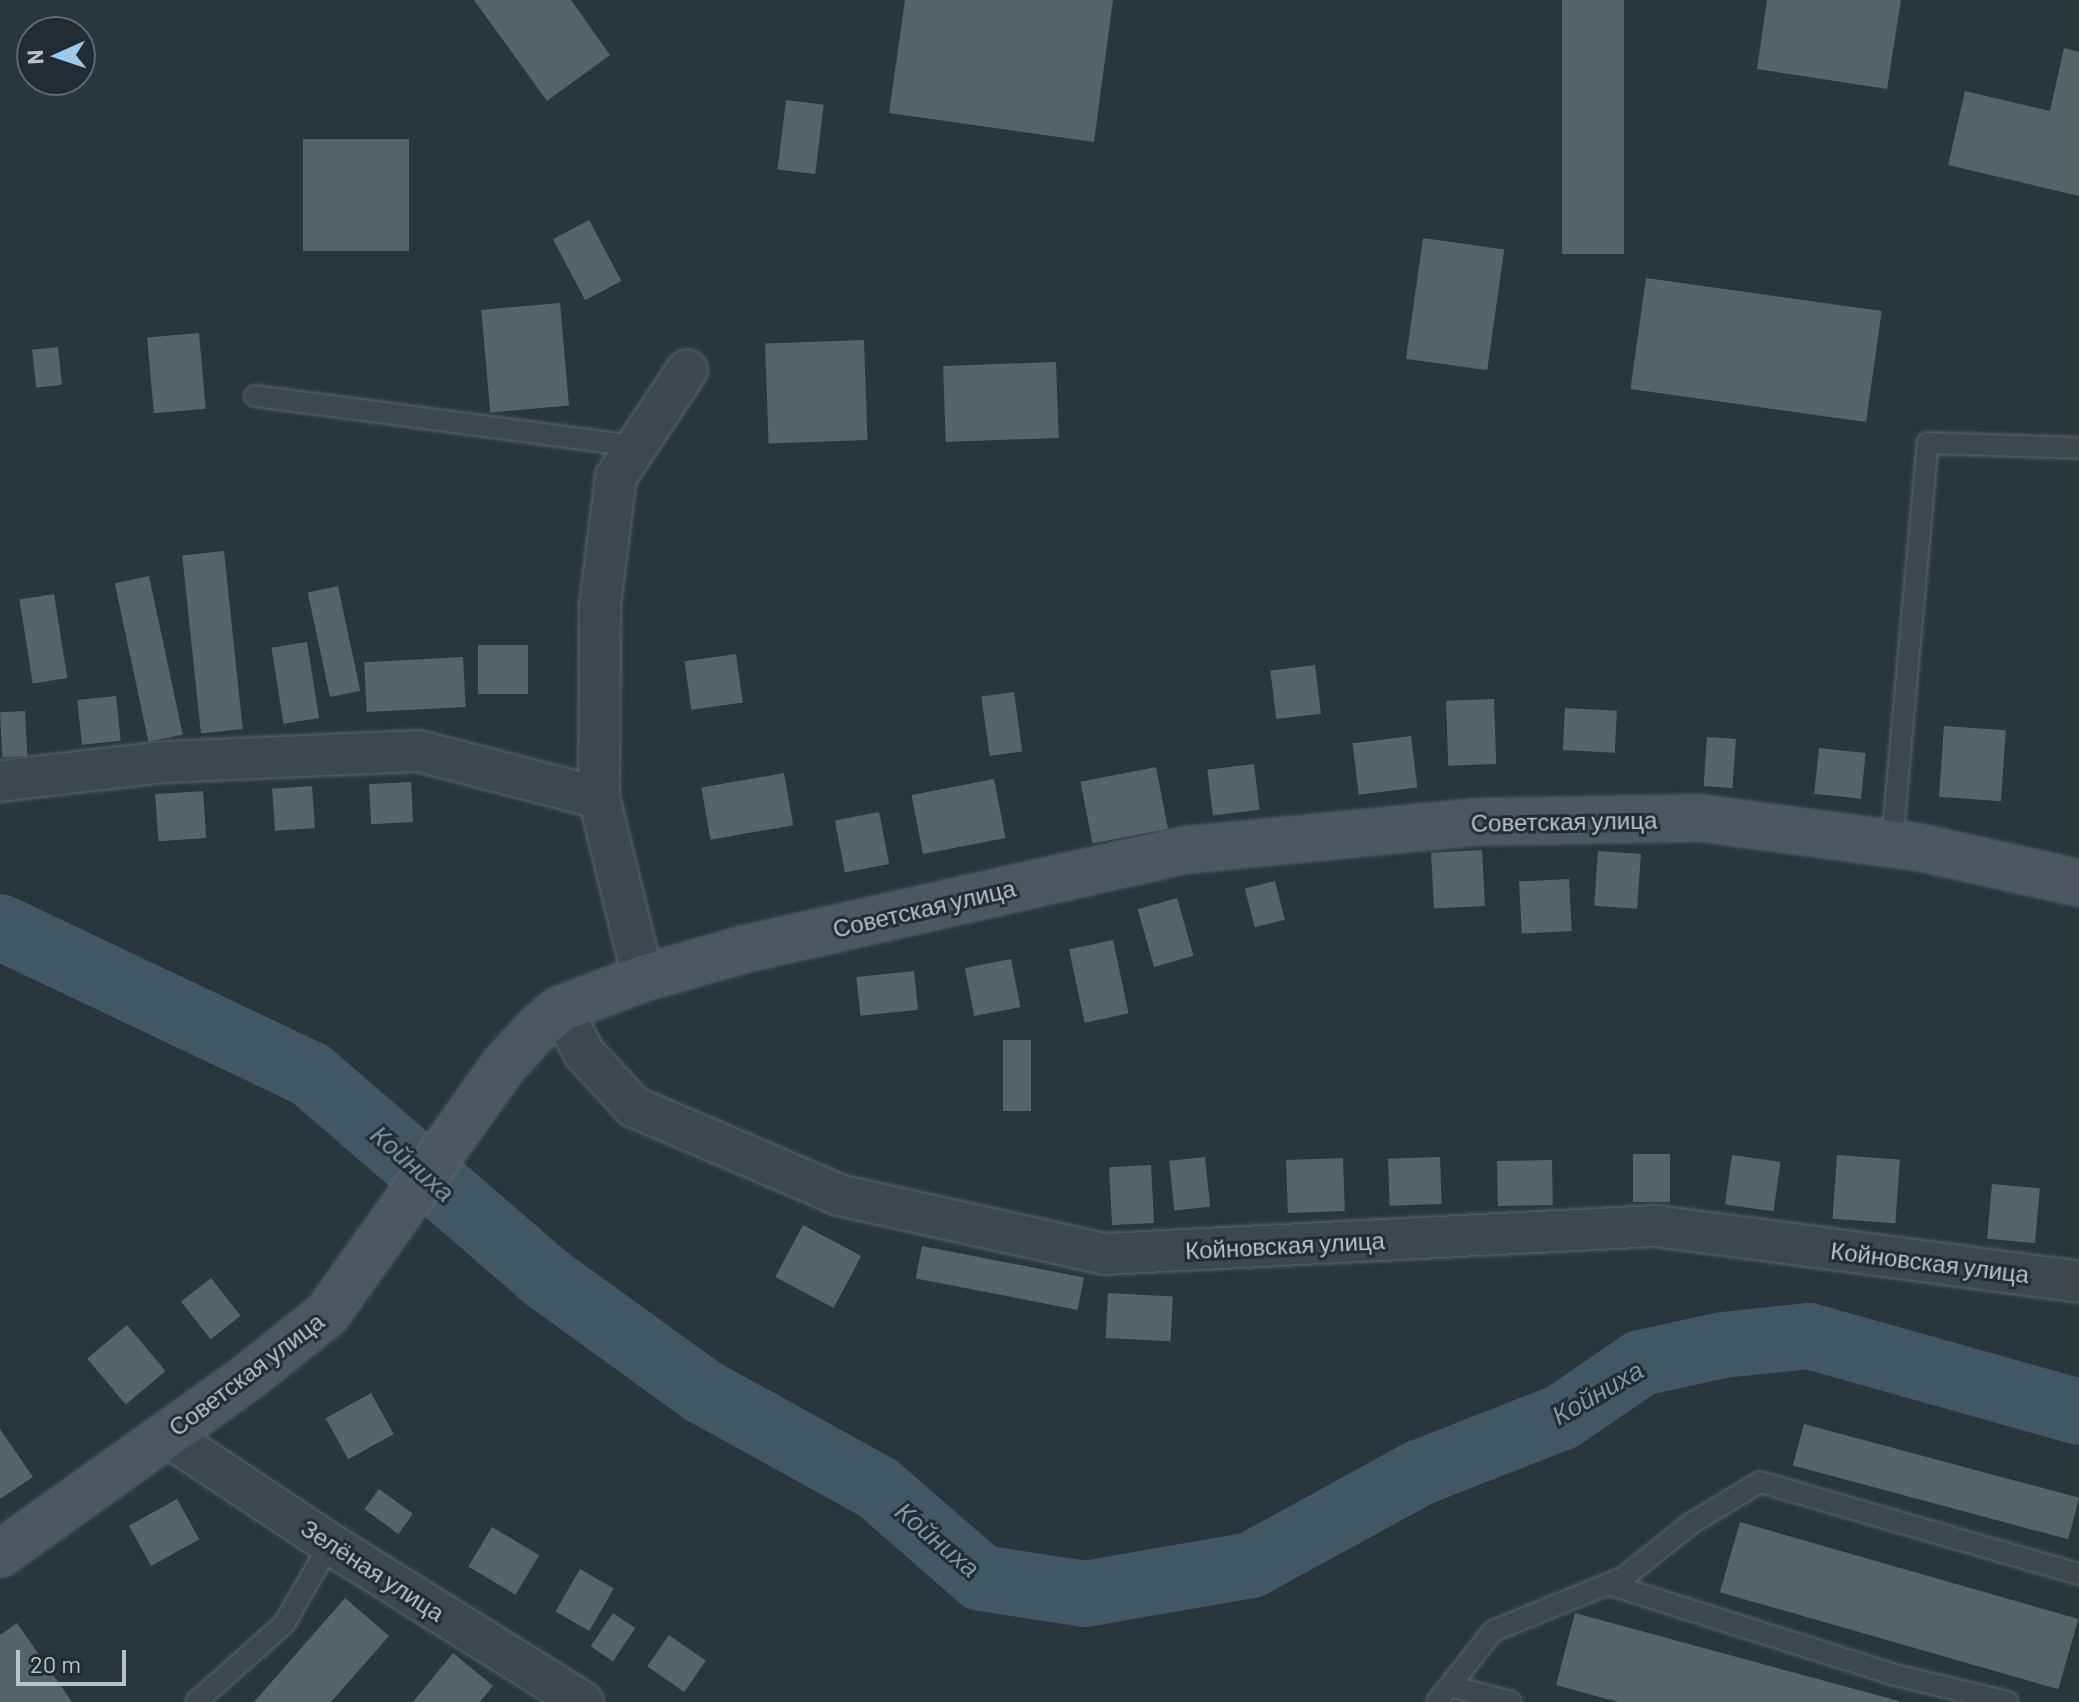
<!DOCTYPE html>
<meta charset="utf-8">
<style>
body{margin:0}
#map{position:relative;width:2079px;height:1702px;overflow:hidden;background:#29363e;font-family:Barlow,sans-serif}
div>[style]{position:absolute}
.river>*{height:66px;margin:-33px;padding:0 33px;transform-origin:33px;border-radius:33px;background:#415765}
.building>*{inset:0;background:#55636b;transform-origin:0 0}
.roads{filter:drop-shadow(0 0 2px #5b656c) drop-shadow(0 0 2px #5b656c)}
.service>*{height:20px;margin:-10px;padding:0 10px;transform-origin:10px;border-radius:10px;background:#3d474f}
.minor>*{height:40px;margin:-20px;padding:0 20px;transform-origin:20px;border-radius:20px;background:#3d474f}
.secondary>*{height:44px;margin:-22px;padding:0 22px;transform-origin:22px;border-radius:22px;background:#4c5761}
span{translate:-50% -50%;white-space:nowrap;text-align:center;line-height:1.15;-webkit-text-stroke:6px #222c34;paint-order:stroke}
.street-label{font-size:24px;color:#bac2c9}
.water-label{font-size:26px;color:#7f97a8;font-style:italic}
.north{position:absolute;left:16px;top:16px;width:80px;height:80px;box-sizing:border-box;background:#222c34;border:2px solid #5f6870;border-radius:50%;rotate:267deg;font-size:22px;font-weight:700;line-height:32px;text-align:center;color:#bac2c9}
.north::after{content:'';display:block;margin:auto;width:28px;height:36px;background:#9cc9ec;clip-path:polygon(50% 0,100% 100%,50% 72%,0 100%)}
.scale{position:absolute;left:16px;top:1650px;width:110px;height:36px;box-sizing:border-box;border:4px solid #bac2c9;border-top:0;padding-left:10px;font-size:24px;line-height:28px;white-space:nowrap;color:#bac2c9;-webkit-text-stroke:6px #222c34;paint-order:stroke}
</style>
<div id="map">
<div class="river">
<div style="left:0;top:927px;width:343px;rotate:25.4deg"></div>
<div style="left:310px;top:1074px;width:316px;rotate:40.8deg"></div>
<div style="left:549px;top:1280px;width:191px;rotate:35.9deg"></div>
<div style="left:704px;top:1392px;width:199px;rotate:28.9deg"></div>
<div style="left:878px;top:1488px;width:137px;rotate:41.1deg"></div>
<div style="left:981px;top:1578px;width:105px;rotate:8.7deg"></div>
<div style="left:1085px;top:1594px;width:169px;rotate:-9.9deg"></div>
<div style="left:1251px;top:1565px;width:192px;rotate:-28.7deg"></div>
<div style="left:1419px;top:1473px;width:154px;rotate:-21.4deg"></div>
<div style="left:1562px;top:1417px;width:96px;rotate:-34.4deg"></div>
<div style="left:1641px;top:1363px;width:84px;rotate:-12.4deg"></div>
<div style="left:1723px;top:1345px;width:86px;rotate:-6deg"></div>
<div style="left:1809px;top:1336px;width:280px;rotate:15.7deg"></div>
</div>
<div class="building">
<div style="clip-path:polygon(474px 0,571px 0,610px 55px,547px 101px)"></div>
<div style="clip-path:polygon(905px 0,1113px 0,1094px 142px,889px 113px)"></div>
<div style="left:1562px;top:0;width:62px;height:254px"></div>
<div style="clip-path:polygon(1767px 0,1901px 0,1887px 89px,1757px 69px)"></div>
<div style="clip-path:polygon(2064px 48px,2079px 52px,2079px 196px,1948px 165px,1965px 91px,2050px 111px)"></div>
<div style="left:786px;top:100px;width:38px;height:70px;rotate:7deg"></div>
<div style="left:409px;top:139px;width:112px;height:106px;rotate:90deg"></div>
<div style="left:589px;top:220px;width:69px;height:41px;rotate:62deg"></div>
<div style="left:1423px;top:238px;width:82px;height:122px;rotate:8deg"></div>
<div style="left:1646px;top:278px;width:238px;height:112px;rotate:8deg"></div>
<div style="left:560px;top:303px;width:103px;height:79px;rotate:85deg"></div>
<div style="left:199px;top:333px;width:76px;height:52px;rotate:85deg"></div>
<div style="left:864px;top:340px;width:100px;height:99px;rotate:88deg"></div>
<div style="left:58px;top:347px;width:38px;height:26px;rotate:84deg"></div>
<div style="left:1056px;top:362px;width:76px;height:113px;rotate:88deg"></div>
<div style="left:224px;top:551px;width:179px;height:42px;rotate:84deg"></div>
<div style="left:149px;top:576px;width:162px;height:35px;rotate:78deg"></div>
<div style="left:338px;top:586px;width:107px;height:31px;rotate:78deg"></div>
<div style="left:54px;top:594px;width:85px;height:35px;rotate:81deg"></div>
<div style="left:307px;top:642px;width:77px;height:36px;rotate:81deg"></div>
<div style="left:478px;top:645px;width:50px;height:49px"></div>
<div style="left:736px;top:654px;width:49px;height:52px;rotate:82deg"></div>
<div style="left:463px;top:657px;width:50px;height:99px;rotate:87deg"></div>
<div style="left:1315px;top:665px;width:49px;height:45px;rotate:83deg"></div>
<div style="left:1014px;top:692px;width:60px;height:33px;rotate:82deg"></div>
<div style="left:116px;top:696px;width:45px;height:39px;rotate:84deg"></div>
<div style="left:1494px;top:699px;width:65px;height:48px;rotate:88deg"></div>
<div style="left:1565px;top:708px;width:52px;height:42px;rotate:3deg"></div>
<div style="left:25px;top:711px;width:45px;height:25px;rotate:87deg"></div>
<div style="left:1944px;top:726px;width:62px;height:71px;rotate:4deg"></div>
<div style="left:1411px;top:736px;width:52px;height:59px;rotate:83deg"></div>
<div style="left:1707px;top:737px;width:29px;height:49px;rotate:4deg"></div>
<div style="left:1819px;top:748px;width:47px;height:46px;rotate:6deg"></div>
<div style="left:1254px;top:764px;width:46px;height:47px;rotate:83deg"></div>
<div style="left:1156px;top:767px;width:63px;height:77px;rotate:79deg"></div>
<div style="left:784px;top:773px;width:53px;height:84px;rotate:80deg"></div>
<div style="left:994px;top:779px;width:60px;height:84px;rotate:79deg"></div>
<div style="left:411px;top:782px;width:40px;height:42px;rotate:87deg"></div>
<div style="left:312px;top:786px;width:42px;height:40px;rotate:86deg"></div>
<div style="left:203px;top:791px;width:47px;height:48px;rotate:86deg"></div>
<div style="left:879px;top:812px;width:53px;height:45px;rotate:79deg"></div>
<div style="left:1482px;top:850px;width:56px;height:51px;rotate:87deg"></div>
<div style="left:1598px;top:851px;width:43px;height:55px;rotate:4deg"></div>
<div style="left:1569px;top:879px;width:52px;height:50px;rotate:87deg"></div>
<div style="left:1275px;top:881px;width:40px;height:31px;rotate:76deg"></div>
<div style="left:1177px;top:898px;width:60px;height:41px;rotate:74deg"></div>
<div style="left:1113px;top:940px;width:75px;height:45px;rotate:78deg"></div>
<div style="left:1011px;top:959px;width:49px;height:47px;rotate:79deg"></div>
<div style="left:914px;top:971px;width:39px;height:58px;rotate:84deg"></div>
<div style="left:1003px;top:1040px;width:28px;height:71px"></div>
<div style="left:1633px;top:1154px;width:37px;height:48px"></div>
<div style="left:1732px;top:1155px;width:49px;height:50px;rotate:8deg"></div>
<div style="left:1837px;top:1155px;width:63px;height:64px;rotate:4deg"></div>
<div style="left:1205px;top:1157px;width:50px;height:36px;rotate:84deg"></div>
<div style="left:1440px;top:1157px;width:47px;height:52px;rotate:88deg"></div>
<div style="left:1343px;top:1158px;width:53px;height:57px;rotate:88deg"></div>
<div style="left:1552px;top:1160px;width:45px;height:55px;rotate:89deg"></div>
<div style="left:1151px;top:1165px;width:58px;height:42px;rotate:87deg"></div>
<div style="left:1992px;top:1184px;width:48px;height:55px;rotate:5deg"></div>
<div style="left:803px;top:1225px;width:66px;height:59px;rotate:28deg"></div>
<div style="left:922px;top:1246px;width:165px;height:33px;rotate:11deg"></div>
<div style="left:211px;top:1278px;width:48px;height:38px;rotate:52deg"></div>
<div style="left:1108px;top:1293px;width:65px;height:45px;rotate:3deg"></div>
<div style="left:127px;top:1325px;width:60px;height:52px;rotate:50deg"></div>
<div style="left:371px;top:1393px;width:47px;height:52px;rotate:61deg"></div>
<div style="left:1804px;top:1424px;width:285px;height:43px;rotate:15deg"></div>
<div style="clip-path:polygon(0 1429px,33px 1477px,0 1499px)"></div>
<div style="left:379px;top:1489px;width:42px;height:25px;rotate:36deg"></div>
<div style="left:177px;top:1499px;width:46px;height:55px;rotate:61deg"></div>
<div style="left:1740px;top:1522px;width:352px;height:73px;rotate:16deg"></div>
<div style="left:492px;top:1527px;width:55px;height:46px;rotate:31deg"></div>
<div style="left:580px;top:1569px;width:39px;height:49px;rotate:30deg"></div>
<div style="clip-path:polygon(345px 1598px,389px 1636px,331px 1702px,254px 1702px)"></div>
<div style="left:613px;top:1613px;width:27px;height:40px;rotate:34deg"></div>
<div style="clip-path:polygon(1575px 1613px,1899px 1701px,1899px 1702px,1618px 1702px,1556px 1685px)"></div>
<div style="clip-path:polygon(17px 1623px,72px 1702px,0 1702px,0 1635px)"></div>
<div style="left:669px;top:1635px;width:45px;height:38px;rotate:35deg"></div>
<div style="clip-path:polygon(453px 1653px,493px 1686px,480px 1702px,413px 1702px)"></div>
</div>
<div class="roads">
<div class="service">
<div style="left:255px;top:396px;width:384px;rotate:7.5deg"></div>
<div style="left:1892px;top:843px;width:402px;rotate:-84.9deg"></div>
<div style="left:1928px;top:443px;width:151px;rotate:1.9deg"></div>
<div style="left:1608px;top:1584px;width:297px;rotate:17.6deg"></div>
<div style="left:1891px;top:1674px;width:120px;rotate:13.5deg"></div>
<div style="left:1450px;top:1686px;width:63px;rotate:14.7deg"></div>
<div style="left:196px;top:1702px;width:118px;rotate:-41.6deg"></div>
<div style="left:284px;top:1624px;width:92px;rotate:-60.1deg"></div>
<div style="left:1437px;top:1702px;width:90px;rotate:-51.7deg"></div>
<div style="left:1493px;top:1631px;width:140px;rotate:-22.2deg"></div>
<div style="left:1623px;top:1578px;width:88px;rotate:-38.6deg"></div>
<div style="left:1692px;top:1523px;width:79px;rotate:-31.1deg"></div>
<div style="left:1760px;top:1482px;width:332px;rotate:16.1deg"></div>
</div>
<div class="minor">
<div style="left:0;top:781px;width:166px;rotate:-6.6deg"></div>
<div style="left:165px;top:762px;width:254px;rotate:-2.5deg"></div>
<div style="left:419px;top:751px;width:186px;rotate:14.6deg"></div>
<div style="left:643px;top:978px;width:185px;rotate:-103.7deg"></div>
<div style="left:599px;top:798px;width:193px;rotate:-89.7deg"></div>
<div style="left:600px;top:605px;width:129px;rotate:-82.9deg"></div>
<div style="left:616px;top:477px;width:128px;rotate:-56.4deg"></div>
<div style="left:561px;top:1009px;width:50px;rotate:62.4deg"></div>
<div style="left:584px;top:1053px;width:74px;rotate:47.2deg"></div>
<div style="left:634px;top:1107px;width:223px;rotate:23.2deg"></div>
<div style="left:839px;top:1195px;width:272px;rotate:12.5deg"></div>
<div style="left:1105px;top:1254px;width:552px;rotate:-2.91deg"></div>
<div style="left:1656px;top:1226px;width:427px;rotate:7.5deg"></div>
<div style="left:166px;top:1435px;width:197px;rotate:33.6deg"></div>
<div style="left:330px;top:1544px;width:298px;rotate:32deg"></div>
</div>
<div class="secondary">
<div style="left:0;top:1554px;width:303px;rotate:-35.5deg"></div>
<div style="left:247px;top:1378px;width:102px;rotate:-38.7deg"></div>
<div style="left:327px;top:1314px;width:305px;rotate:-54.6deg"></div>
<div style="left:504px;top:1065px;width:50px;rotate:-47.4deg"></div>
<div style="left:538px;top:1028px;width:30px;rotate:-40deg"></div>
<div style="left:561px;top:1009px;width:88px;rotate:-20.7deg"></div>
<div style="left:643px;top:978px;width:102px;rotate:-15.9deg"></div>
<div style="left:741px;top:950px;width:456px;rotate:-12.7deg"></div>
<div style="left:1186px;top:850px;width:290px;rotate:-5.5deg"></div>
<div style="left:1475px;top:822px;width:225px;rotate:-1deg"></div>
<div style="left:1700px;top:818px;width:220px;rotate:7.6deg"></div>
<div style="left:1918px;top:847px;width:165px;rotate:12.6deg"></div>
</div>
</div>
<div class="street-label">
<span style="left:1564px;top:821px;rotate:-1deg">Советская улица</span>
<span style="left:924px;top:908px;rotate:-13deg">Советская улица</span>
<span style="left:1285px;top:1245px;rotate:-3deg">Койновская улица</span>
<span style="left:1930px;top:1262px;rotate:7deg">Койновская улица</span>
<span style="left:246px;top:1374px;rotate:-37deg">Советская улица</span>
<span style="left:373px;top:1570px;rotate:33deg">Зелёная улица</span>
</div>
<div class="water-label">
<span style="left:413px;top:1163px;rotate:41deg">Койниха</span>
<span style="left:1597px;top:1392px;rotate:-30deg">Койниха</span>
<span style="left:938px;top:1539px;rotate:40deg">Койниха</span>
</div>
<div class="north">N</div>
<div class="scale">20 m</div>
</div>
